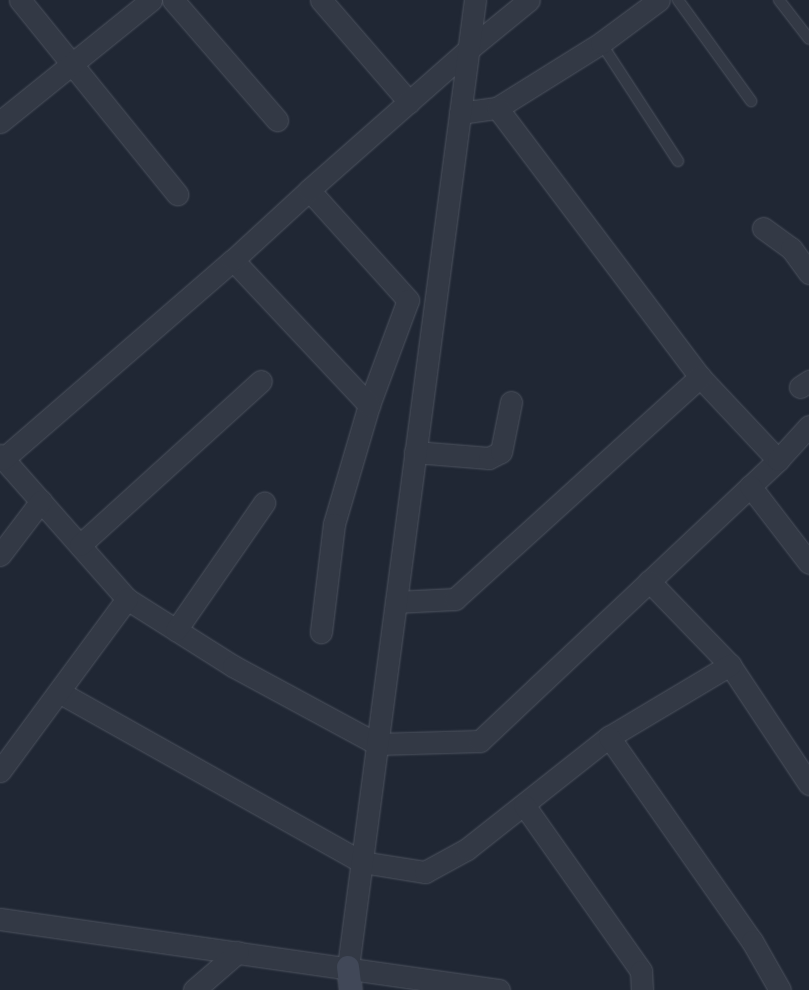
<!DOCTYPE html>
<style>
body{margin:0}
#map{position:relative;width:809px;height:990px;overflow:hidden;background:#202734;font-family:Manrope,sans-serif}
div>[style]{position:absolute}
.roads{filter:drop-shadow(0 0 1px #4e5460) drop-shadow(0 0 1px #4e5460)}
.lane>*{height:10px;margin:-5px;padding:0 5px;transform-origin:5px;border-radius:5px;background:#333945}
.street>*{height:21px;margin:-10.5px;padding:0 10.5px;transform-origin:10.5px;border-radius:10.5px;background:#333945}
.secondary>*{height:22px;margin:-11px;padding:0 11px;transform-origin:11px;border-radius:11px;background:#414858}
span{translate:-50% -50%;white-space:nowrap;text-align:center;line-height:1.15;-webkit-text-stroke:3px #191e29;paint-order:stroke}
</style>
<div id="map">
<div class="roads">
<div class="lane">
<div style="left:678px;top:0;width:125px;rotate:54.1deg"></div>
<div style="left:779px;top:0;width:49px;rotate:52.4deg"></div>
<div style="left:601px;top:43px;width:141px;rotate:56.9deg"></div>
</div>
<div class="street">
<div style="left:20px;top:0;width:250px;rotate:51deg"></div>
<div style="left:173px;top:0;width:159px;rotate:49.1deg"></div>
<div style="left:321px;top:0;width:135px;rotate:49.2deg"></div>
<div style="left:460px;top:113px;width:37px;rotate:-8deg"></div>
<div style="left:497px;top:108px;width:123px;rotate:-32deg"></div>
<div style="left:601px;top:43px;width:72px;rotate:-36.6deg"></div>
<div style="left:0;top:122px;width:194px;rotate:-38.9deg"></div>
<div style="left:309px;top:190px;width:148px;rotate:48deg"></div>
<div style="left:408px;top:300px;width:112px;rotate:110.4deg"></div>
<div style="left:369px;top:405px;width:124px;rotate:106.4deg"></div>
<div style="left:334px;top:524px;width:109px;rotate:96.9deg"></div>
<div style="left:763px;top:228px;width:34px;rotate:36deg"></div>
<div style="left:791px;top:248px;width:31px;rotate:54deg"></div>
<div style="left:233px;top:260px;width:199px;rotate:46.8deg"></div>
<div style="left:800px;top:387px;width:11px;rotate:-34deg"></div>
<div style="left:415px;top:452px;width:74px;rotate:4.6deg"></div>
<div style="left:489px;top:458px;width:13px;rotate:-27deg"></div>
<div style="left:501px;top:452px;width:51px;rotate:-78.7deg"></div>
<div style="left:0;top:455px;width:192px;rotate:48.6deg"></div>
<div style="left:127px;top:599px;width:125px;rotate:32.3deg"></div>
<div style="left:233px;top:666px;width:164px;rotate:28.4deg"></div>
<div style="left:377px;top:744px;width:103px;rotate:-1.7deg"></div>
<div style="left:480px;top:741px;width:410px;rotate:-43.3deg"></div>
<div style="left:778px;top:460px;width:114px;rotate:-133.2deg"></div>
<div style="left:700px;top:377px;width:337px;rotate:-127deg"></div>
<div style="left:3px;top:459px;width:304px;rotate:-40.9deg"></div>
<div style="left:233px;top:260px;width:103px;rotate:-42.6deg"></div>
<div style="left:309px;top:190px;width:213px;rotate:-41.4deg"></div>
<div style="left:469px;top:49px;width:77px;rotate:-39.2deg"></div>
<div style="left:778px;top:460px;width:46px;rotate:-47.6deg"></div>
<div style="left:750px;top:486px;width:97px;rotate:52.5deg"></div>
<div style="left:80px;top:545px;width:244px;rotate:-42.2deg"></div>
<div style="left:0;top:555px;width:68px;rotate:-52.8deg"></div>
<div style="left:649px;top:581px;width:117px;rotate:46deg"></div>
<div style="left:730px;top:665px;width:143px;rotate:56.4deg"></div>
<div style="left:396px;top:602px;width:59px;rotate:-2.9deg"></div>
<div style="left:455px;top:599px;width:331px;rotate:-42.2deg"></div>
<div style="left:176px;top:630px;width:155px;rotate:-55.3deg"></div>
<div style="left:59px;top:692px;width:347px;rotate:29.3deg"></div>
<div style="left:362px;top:862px;width:64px;rotate:9deg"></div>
<div style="left:425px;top:872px;width:48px;rotate:-28.7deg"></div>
<div style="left:467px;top:849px;width:181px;rotate:-38.3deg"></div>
<div style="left:609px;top:737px;width:141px;rotate:-30.8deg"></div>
<div style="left:609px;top:737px;width:249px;rotate:55deg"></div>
<div style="left:752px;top:941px;width:56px;rotate:60.3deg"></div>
<div style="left:0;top:771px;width:214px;rotate:-53.6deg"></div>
<div style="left:524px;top:805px;width:203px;rotate:54.8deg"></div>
<div style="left:641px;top:971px;width:19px;rotate:87deg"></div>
<div style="left:0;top:919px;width:504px;rotate:8.1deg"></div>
<div style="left:348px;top:967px;width:975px;rotate:-82.52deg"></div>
<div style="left:194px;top:990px;width:58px;rotate:-40.8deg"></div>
</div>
<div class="secondary">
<div style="left:348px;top:967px;width:23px;rotate:83deg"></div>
</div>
</div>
</div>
